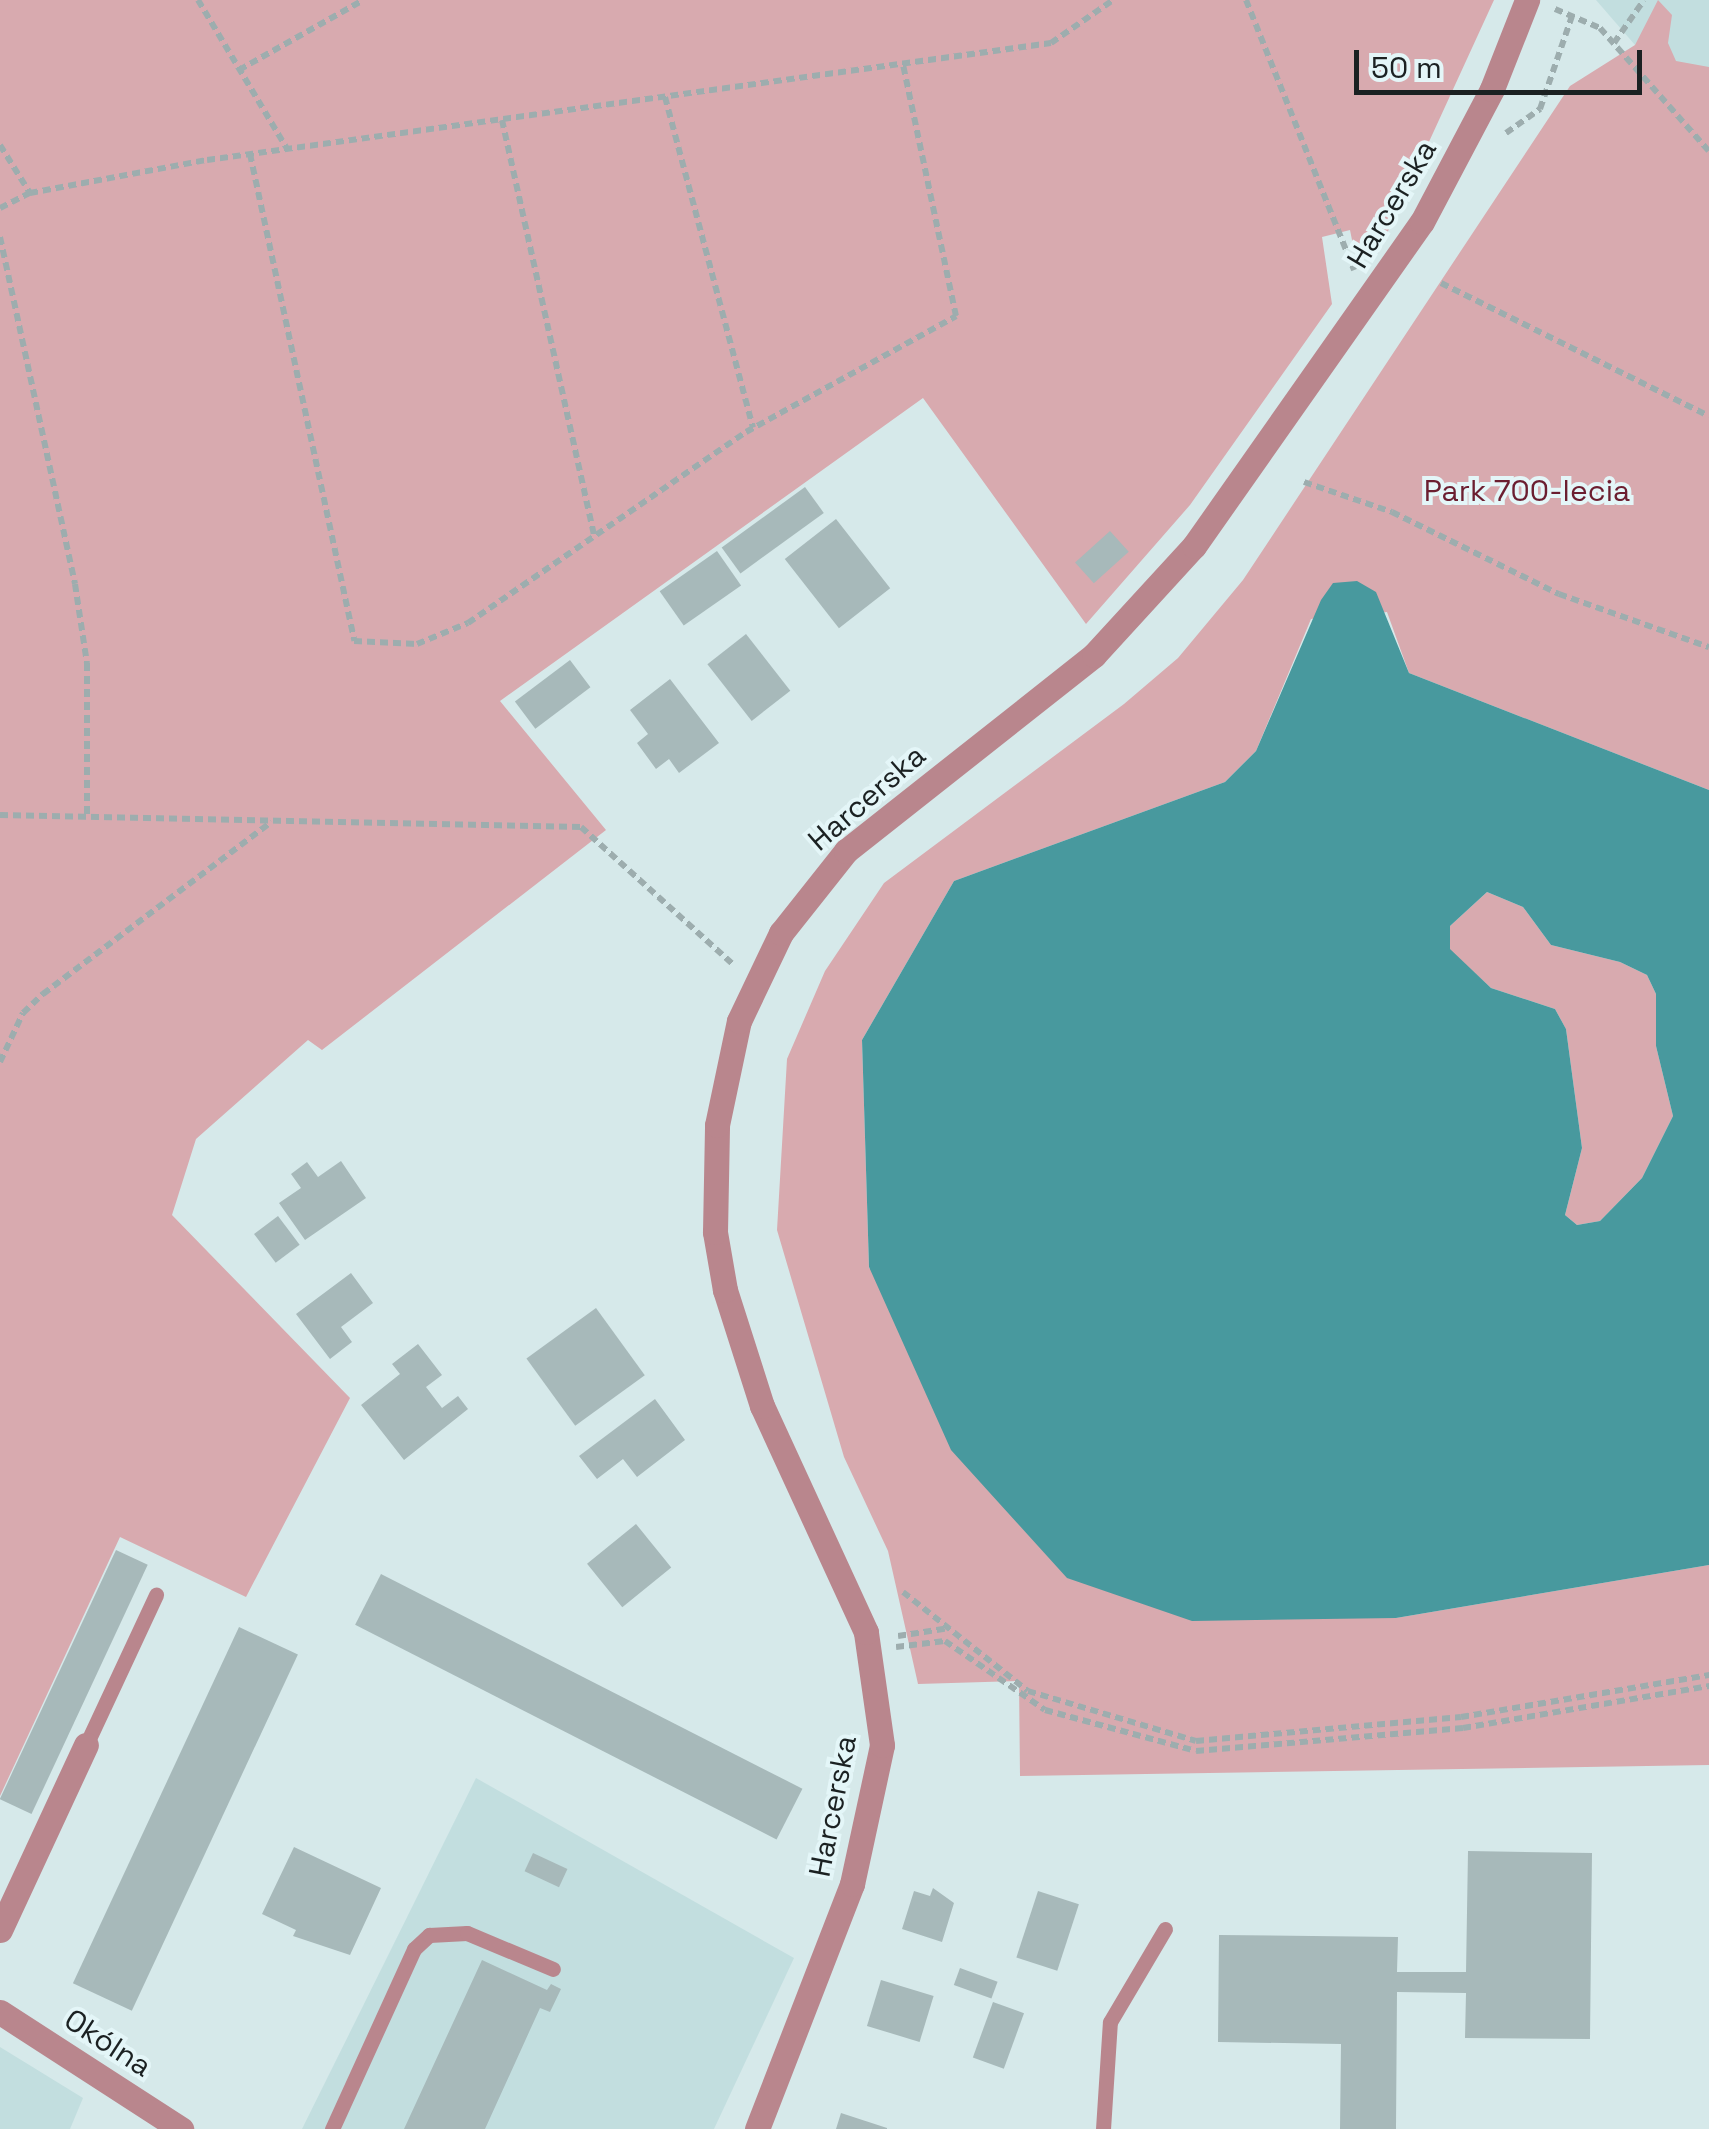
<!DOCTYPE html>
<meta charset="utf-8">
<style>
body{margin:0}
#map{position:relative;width:1709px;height:2129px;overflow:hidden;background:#d6e9ea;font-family:"Space Grotesk",sans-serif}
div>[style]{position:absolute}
.built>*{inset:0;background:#c2dedf}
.green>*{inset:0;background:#d8aaaf}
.water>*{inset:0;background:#48999e}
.building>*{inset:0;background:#a7b9ba;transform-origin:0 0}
.path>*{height:6px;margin-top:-3px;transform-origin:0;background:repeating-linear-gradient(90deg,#9dadae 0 8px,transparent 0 13px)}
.lane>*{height:15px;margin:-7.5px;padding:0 7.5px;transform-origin:7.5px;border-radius:7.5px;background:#b9868d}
.street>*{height:25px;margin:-12.5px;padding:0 12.5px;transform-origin:12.5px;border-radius:12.5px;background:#b9868d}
span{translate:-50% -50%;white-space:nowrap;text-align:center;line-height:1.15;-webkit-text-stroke:8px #e4f6f8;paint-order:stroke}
.street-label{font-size:30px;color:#1b2122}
.park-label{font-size:30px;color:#6b1e30}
.scale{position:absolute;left:1354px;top:50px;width:288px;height:45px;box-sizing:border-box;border:5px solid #1b2122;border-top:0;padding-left:12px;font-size:30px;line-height:35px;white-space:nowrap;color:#1b2122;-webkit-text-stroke:8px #e4f6f8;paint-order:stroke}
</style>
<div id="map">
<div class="built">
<div style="clip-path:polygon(1596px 0,1709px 0,1709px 126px,1635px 45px)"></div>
<div style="clip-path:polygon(476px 1778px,794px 1958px,714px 2129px,302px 2129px)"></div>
<div style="clip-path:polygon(0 2047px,83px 2098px,70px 2129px,0 2129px)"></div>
</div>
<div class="green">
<div style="clip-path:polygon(0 0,1494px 0,1378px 253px,1353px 245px,1350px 230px,1322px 237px,1332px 304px,1190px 505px,1086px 624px,923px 398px,500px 701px,606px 830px,322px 1050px,308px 1040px,196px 1139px,172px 1215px,350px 1398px,246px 1597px,120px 1537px,0 1796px)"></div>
<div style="clip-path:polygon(1658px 0,1672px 15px,1668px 43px,1676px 61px,1709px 67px,1709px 790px,1409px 673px,1387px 612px,1311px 619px,1256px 751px,1225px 782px,954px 881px,862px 1040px,869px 1268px,1396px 1618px,1709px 1565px,1709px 1765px,1020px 1776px,1019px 1681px,918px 1684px,888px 1551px,844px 1457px,777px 1230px,787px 1059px,825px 971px,884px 883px,1124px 704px,1178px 658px,1243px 580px,1570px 86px,1635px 45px)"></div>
<div style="clip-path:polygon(1487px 892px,1523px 907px,1551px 945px,1620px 962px,1647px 975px,1656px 994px,1656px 1046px,1673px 1116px,1642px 1178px,1600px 1221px,1577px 1225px,1565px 1215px,1582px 1148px,1566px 1029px,1555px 1009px,1491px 988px,1450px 950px,1450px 926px)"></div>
</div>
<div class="water">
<div style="clip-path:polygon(evenodd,1357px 581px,1376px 592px,1409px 673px,1709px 790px,1709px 1565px,1396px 1618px,1192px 1621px,1067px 1578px,951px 1450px,869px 1267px,862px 1040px,954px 881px,1225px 782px,1256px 751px,1321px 600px,1333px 583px,1357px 581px,1487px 892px,1523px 907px,1551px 945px,1620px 962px,1647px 975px,1656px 994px,1656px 1046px,1673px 1116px,1642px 1178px,1600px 1221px,1577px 1225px,1565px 1215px,1582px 1148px,1566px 1029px,1555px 1009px,1491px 988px,1450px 949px,1450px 926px,1487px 892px)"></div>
</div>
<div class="building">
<div style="left:805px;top:487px;width:32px;height:103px;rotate:54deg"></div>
<div style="left:836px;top:519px;width:88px;height:65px;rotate:52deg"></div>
<div style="left:1110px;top:531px;width:28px;height:47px;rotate:48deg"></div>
<div style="left:717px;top:551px;width:42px;height:70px;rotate:55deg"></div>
<div style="left:746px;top:634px;width:72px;height:49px;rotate:52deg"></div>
<div style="left:570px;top:660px;width:34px;height:69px;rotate:53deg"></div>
<div style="clip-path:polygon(670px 679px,719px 743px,679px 773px,669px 759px,656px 769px,637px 743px,648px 734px,630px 710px)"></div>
<div style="clip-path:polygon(341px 1161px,366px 1198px,305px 1240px,279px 1203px,301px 1188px,291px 1174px,307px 1162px,318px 1177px)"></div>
<div style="left:278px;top:1216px;width:36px;height:30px;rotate:53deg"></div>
<div style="clip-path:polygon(351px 1273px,373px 1303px,341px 1327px,352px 1342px,330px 1359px,296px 1314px)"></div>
<div style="left:596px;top:1308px;width:83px;height:86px;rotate:54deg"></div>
<div style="clip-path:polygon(418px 1344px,442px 1375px,426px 1387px,442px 1408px,458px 1396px,468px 1409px,404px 1460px,361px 1405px,400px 1374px,392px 1364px)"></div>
<div style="clip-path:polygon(655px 1399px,685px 1440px,637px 1477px,623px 1459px,597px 1479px,579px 1456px)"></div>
<div style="left:636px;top:1524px;width:56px;height:63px;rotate:51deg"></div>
<div style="left:116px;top:1550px;width:35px;height:275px;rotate:25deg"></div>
<div style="left:381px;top:1574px;width:473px;height:57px;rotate:27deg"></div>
<div style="left:239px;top:1627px;width:65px;height:393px;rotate:25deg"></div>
<div style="clip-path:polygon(294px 1847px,381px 1888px,350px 1955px,293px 1936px,296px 1930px,262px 1914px)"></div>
<div style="clip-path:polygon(1468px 1851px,1592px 1853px,1590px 2039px,1465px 2038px,1466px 1993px,1397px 1992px,1396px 2129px,1340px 2129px,1341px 2044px,1218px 2042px,1219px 1935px,1398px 1937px,1397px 1972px,1466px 1972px)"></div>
<div style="left:533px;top:1853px;width:38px;height:20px;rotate:25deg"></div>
<div style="clip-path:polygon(933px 1888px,954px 1903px,942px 1942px,902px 1929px,914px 1891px,930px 1896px)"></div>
<div style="left:1038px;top:1891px;width:43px;height:70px;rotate:18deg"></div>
<div style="clip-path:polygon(482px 1960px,547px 1990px,551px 1984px,561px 1989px,550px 2012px,540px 2008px,485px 2129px,404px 2129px)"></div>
<div style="left:960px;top:1968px;width:40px;height:18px;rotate:20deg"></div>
<div style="left:881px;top:1980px;width:55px;height:48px;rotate:17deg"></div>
<div style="left:993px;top:2002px;width:33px;height:59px;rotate:20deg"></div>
<div style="clip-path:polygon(841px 2113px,887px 2128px,887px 2129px,836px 2129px)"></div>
</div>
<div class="path">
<div style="left:198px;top:0;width:174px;rotate:59.1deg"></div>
<div style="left:1246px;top:0;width:291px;rotate:68.2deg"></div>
<div style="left:1555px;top:9px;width:49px;rotate:22.9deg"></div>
<div style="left:1600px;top:28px;width:164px;rotate:48.5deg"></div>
<div style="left:1614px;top:43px;width:52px;rotate:-55.1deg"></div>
<div style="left:239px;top:70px;width:142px;rotate:-29.4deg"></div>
<div style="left:665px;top:97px;width:342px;rotate:75.1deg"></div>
<div style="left:502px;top:120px;width:426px;rotate:77.5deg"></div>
<div style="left:1506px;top:133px;width:42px;rotate:-35.2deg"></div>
<div style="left:1540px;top:109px;width:98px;rotate:-71deg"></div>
<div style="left:0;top:145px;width:57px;rotate:58deg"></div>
<div style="left:250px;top:154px;width:498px;rotate:77.9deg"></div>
<div style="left:354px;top:641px;width:63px;rotate:2.7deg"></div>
<div style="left:417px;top:644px;width:55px;rotate:-22.4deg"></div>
<div style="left:468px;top:623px;width:337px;rotate:-34.5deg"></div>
<div style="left:746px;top:432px;width:240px;rotate:-28.9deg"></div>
<div style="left:956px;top:316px;width:258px;rotate:-101.9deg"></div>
<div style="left:0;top:208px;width:34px;rotate:-27deg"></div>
<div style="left:30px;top:193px;width:180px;rotate:-10.6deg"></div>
<div style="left:207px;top:160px;width:852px;rotate:-7.89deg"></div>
<div style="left:1051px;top:43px;width:75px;rotate:-34.7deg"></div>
<div style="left:0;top:237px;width:355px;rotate:77.8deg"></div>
<div style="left:75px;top:584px;width:80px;rotate:81.4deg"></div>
<div style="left:87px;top:663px;width:154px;rotate:90deg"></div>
<div style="left:1441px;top:283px;width:299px;rotate:26.4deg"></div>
<div style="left:1304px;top:482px;width:93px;rotate:18.8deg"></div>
<div style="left:1392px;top:512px;width:186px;rotate:26.2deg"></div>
<div style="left:1559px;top:594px;width:159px;rotate:19.5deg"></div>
<div style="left:0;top:815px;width:581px;rotate:1.18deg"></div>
<div style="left:581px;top:827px;width:207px;rotate:42.1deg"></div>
<div style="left:0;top:1062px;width:54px;rotate:-64.9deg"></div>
<div style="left:23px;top:1013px;width:28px;rotate:-44deg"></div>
<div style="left:43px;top:994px;width:286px;rotate:-37deg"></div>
<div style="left:903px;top:1592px;width:159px;rotate:38.4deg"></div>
<div style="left:1028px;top:1691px;width:175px;rotate:16.6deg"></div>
<div style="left:1196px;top:1741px;width:266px;rotate:-5.2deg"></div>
<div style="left:1461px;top:1717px;width:252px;rotate:-9.6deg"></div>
<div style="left:898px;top:1636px;width:52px;rotate:-8.9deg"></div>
<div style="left:896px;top:1647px;width:49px;rotate:-7deg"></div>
<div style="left:945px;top:1641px;width:121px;rotate:34.6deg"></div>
<div style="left:1045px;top:1710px;width:156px;rotate:15.2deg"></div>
<div style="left:1196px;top:1751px;width:268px;rotate:-4.9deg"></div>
<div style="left:1463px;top:1728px;width:250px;rotate:-9.7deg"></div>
</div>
<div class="lane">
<div style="left:86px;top:1745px;width:166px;rotate:-65deg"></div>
<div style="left:332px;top:2129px;width:198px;rotate:-65.5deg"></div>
<div style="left:414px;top:1949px;width:21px;rotate:-43deg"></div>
<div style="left:429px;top:1935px;width:38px;rotate:-3deg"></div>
<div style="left:467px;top:1933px;width:93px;rotate:22.7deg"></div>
<div style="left:1103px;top:2129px;width:107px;rotate:-86.3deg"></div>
<div style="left:1110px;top:2022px;width:108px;rotate:-59.4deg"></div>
</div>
<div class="street">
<div style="left:0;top:1930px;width:204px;rotate:-65.1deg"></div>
<div style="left:0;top:2012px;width:216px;rotate:32.9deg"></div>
<div style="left:757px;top:2129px;width:263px;rotate:-68.8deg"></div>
<div style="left:852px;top:1884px;width:142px;rotate:-77.8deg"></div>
<div style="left:882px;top:1745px;width:114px;rotate:-98.1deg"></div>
<div style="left:866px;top:1632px;width:249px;rotate:-114.7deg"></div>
<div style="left:762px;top:1406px;width:122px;rotate:-107.7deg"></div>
<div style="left:725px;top:1290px;width:59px;rotate:-99.8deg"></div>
<div style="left:715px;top:1232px;width:107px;rotate:-88.9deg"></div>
<div style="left:717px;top:1125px;width:106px;rotate:-78.1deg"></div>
<div style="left:739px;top:1021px;width:98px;rotate:-64.5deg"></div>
<div style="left:781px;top:933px;width:105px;rotate:-51.6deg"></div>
<div style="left:846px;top:851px;width:316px;rotate:-38.3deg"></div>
<div style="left:1094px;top:655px;width:148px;rotate:-47.5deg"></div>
<div style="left:1194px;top:546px;width:396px;rotate:-54.9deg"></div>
<div style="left:1422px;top:222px;width:150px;rotate:-62.2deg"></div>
<div style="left:1492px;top:89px;width:96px;rotate:-68.5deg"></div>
</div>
<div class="street-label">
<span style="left:1392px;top:204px;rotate:-59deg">Harcerska</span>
<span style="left:867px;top:798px;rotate:-41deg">Harcerska</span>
<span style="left:833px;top:1806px;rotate:-79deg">Harcerska</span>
<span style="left:108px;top:2043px;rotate:33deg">Okólna</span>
</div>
<div class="park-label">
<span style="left:1527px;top:491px">Park 700-lecia</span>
</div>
<div class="scale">50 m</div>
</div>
